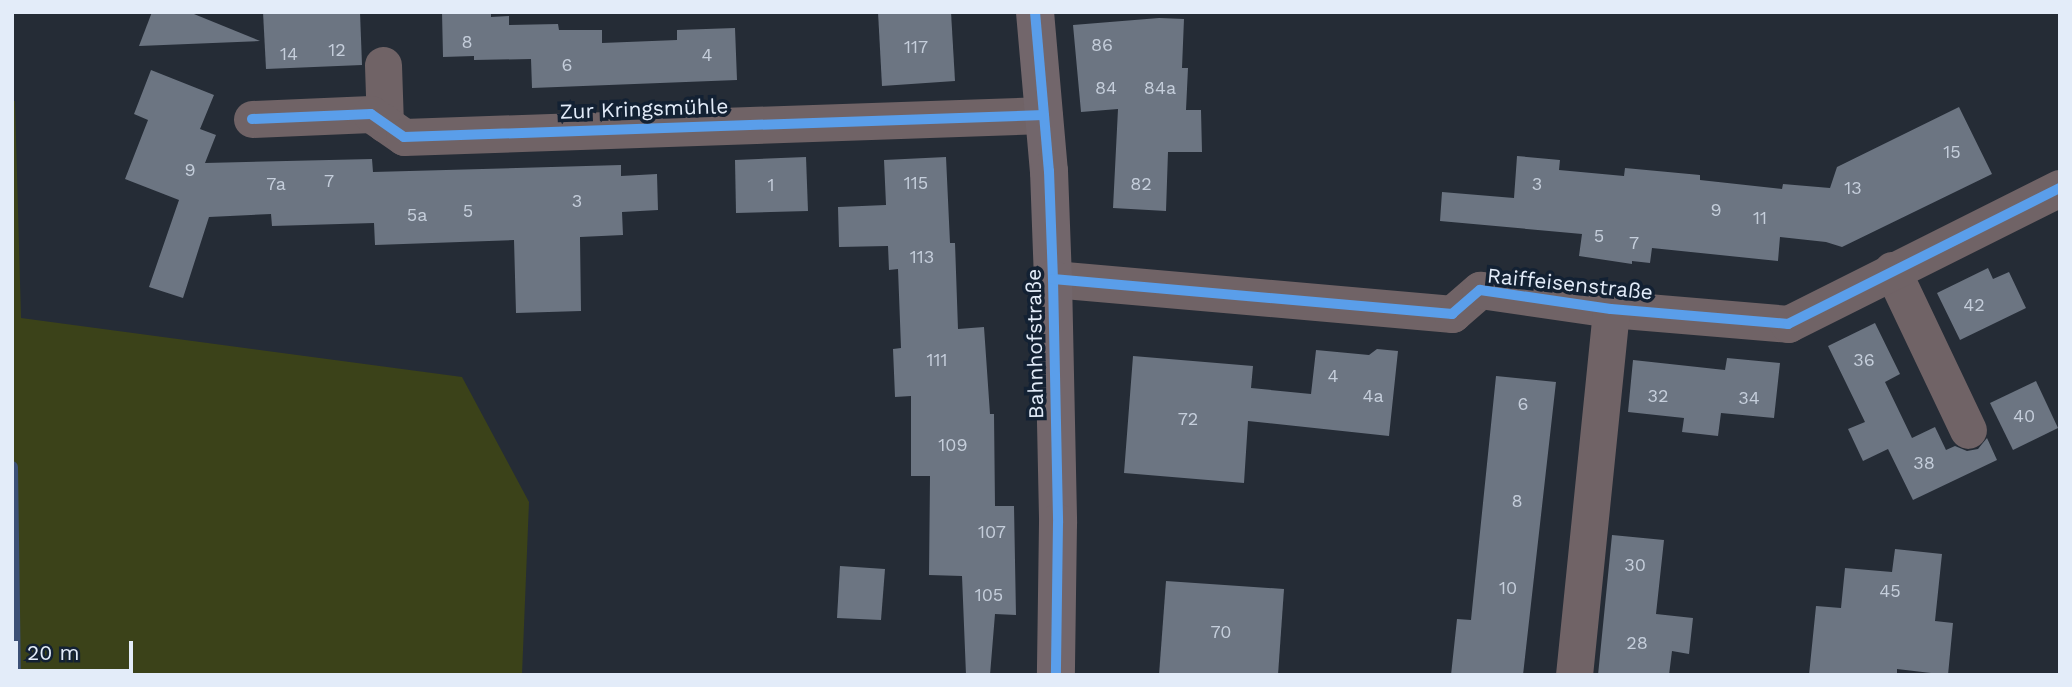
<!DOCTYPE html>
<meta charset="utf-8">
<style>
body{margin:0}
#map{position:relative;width:2072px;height:687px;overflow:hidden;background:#252c36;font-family:"Work Sans",sans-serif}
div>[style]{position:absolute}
.green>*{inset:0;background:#3b4219}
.stream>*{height:12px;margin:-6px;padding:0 6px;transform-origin:6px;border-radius:6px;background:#3c5076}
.building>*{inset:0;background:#6c7582}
.street>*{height:37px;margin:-18.5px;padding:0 18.5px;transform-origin:18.5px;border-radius:18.5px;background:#706366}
.secondary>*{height:38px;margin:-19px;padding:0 19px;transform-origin:19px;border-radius:19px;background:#72666b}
.cycleway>*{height:10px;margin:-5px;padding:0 5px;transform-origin:5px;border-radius:5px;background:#5a9eea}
span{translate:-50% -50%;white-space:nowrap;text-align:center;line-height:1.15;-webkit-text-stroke:7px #132133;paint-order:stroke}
.number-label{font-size:18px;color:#c5cedb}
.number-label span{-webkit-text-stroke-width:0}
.street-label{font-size:21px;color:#e3ecf9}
.frame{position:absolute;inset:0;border:14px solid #e3ecf9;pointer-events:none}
.scale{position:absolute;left:14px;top:641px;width:119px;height:32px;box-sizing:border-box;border:4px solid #e3ecf9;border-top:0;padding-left:9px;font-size:21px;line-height:24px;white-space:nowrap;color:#e3ecf9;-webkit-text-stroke:5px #132133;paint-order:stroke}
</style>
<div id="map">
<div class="green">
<div style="clip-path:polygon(12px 101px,15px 101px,21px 318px,462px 377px,529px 502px,522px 675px,12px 675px)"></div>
</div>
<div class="stream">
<div style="left:12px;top:467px;width:208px;rotate:89.2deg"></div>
</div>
<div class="building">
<div style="clip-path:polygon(152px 12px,189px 12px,260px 41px,139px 46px)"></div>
<div style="clip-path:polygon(263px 12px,360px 12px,362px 65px,266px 69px)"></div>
<div style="clip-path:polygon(442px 12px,491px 12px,491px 17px,509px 16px,509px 25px,558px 24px,559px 30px,602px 30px,602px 43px,677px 40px,677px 30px,735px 28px,737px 80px,532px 88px,531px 59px,474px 60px,474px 56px,443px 57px)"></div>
<div style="clip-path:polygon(878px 12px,951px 12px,955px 81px,882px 86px)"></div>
<div style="clip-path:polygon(1159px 18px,1184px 19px,1182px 68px,1188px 68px,1186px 110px,1201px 110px,1202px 152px,1168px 152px,1166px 211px,1113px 208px,1118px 109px,1081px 112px,1073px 25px)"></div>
<div style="clip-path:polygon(151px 70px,214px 95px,200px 129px,216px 135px,205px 163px,372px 159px,373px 172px,621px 165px,621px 176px,657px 174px,658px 210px,622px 212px,623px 235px,580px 237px,581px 311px,516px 313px,514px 240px,375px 245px,374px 223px,272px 226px,271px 214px,209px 217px,183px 298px,149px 287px,179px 200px,125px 179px,148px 120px,134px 114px)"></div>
<div style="clip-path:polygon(1959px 107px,1992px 174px,1842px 247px,1826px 242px,1780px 237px,1778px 261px,1652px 248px,1650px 263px,1632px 261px,1632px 264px,1579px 256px,1582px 234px,1440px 221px,1442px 192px,1514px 198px,1517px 156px,1560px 160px,1559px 170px,1624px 176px,1625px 168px,1700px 175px,1700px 180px,1782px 189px,1783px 184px,1830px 188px,1837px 167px)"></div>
<div style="clip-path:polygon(806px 157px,808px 211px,736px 213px,735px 160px)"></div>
<div style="clip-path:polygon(946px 157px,950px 243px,955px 243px,958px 329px,984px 327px,990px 414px,994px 414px,995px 506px,1014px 506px,1016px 615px,995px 614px,990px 675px,966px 675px,962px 576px,929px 575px,930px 476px,911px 476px,911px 396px,895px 397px,893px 349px,901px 348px,898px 269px,889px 270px,888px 246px,839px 247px,838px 207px,886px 205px,884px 160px)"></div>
<div style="clip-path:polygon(1988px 268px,1993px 279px,2009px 272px,2026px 308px,1960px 340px,1937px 293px)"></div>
<div style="clip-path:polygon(1875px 323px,1900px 374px,1885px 382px,1912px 438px,1935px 427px,1946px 450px,1955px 446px,1967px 451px,1978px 449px,1987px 438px,1997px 460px,1913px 500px,1888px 449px,1863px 461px,1848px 429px,1865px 422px,1828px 346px)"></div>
<div style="clip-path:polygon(1377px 349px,1398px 351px,1389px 436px,1248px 421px,1244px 483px,1124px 473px,1133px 356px,1253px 366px,1251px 388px,1311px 394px,1316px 350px,1369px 355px)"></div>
<div style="clip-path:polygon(1727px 358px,1780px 363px,1774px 418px,1721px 413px,1718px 436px,1682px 432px,1684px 418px,1628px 412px,1633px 360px,1725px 370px)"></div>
<div style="clip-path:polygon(1496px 376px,1556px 382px,1523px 675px,1451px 675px,1457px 619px,1471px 620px)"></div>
<div style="clip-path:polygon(2036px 381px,2058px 428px,2013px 450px,1990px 403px)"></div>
<div style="clip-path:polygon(1612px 535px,1664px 540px,1656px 614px,1693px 618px,1689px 654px,1672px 651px,1669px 675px,1598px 675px)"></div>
<div style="clip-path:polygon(1895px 549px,1942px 554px,1935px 621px,1953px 623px,1948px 675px,1897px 669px,1897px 675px,1809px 675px,1816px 606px,1841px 608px,1845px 568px,1892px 572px)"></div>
<div style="clip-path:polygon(840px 566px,885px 569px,881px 620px,837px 618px)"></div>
<div style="clip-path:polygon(1166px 581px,1284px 589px,1278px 675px,1159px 675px)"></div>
</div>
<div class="street">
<div style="left:383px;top:65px;width:59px;rotate:88.1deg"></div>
<div style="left:252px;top:119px;width:119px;rotate:-2.4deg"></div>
<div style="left:371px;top:114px;width:40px;rotate:34.9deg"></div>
<div style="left:404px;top:137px;width:640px;rotate:-1.97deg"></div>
<div style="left:1892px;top:270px;width:177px;rotate:64.6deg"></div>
<div style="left:1053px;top:279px;width:401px;rotate:5deg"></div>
<div style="left:1452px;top:314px;width:37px;rotate:-41deg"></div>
<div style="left:1480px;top:290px;width:132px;rotate:8.3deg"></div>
<div style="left:1611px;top:309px;width:178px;rotate:4.8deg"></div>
<div style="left:1788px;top:324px;width:304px;rotate:-26.6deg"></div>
<div style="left:1574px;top:675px;width:368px;rotate:-84.2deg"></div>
</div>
<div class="secondary">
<div style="left:1035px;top:12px;width:160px;rotate:85deg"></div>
<div style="left:1049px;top:171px;width:108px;rotate:87.9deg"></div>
<div style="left:1053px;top:279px;width:244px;rotate:88.8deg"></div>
<div style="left:1058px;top:523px;width:152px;rotate:90.8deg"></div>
</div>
<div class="cycleway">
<div style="left:1035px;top:12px;width:160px;rotate:85deg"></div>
<div style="left:1049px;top:171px;width:108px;rotate:87.9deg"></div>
<div style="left:1053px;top:279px;width:244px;rotate:88.8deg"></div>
<div style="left:1058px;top:523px;width:152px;rotate:90.8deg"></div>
<div style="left:252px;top:119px;width:119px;rotate:-2.4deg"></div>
<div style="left:371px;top:114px;width:40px;rotate:34.9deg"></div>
<div style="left:404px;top:137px;width:640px;rotate:-1.97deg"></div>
<div style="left:1053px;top:279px;width:401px;rotate:5deg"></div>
<div style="left:1452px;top:314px;width:37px;rotate:-41deg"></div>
<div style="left:1480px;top:290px;width:132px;rotate:8.3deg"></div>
<div style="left:1611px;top:309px;width:178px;rotate:4.8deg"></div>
<div style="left:1788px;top:324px;width:304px;rotate:-26.6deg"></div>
</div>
<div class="number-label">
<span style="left:467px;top:42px">8</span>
<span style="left:1102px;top:45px">86</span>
<span style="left:916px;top:47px">117</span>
<span style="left:337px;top:50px">12</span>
<span style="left:289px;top:54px">14</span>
<span style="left:707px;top:55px">4</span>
<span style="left:567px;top:65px">6</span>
<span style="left:1106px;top:88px">84</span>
<span style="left:1160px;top:88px">84a</span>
<span style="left:1952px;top:152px">15</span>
<span style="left:190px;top:170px">9</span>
<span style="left:329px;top:181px">7</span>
<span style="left:916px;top:183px">115</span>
<span style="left:276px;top:184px">7a</span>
<span style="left:1141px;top:184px">82</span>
<span style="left:1537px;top:184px">3</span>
<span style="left:771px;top:185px">1</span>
<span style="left:1853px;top:188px">13</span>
<span style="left:577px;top:201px">3</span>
<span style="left:1716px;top:210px">9</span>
<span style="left:468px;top:211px">5</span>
<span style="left:417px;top:215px">5a</span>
<span style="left:1760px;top:218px">11</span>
<span style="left:1599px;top:236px">5</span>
<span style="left:1634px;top:243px">7</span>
<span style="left:922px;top:257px">113</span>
<span style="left:1974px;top:305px">42</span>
<span style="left:937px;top:360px">111</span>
<span style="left:1864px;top:360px">36</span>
<span style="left:1333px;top:376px">4</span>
<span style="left:1373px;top:396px">4a</span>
<span style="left:1658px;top:396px">32</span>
<span style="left:1749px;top:398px">34</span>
<span style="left:1523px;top:404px">6</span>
<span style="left:2024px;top:416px">40</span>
<span style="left:1188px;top:419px">72</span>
<span style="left:953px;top:445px">109</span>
<span style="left:1924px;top:463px">38</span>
<span style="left:1517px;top:501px">8</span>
<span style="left:992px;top:532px">107</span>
<span style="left:1635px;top:565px">30</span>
<span style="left:1508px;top:588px">10</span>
<span style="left:1890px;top:591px">45</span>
<span style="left:989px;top:595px">105</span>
<span style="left:1221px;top:632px">70</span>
<span style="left:1637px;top:643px">28</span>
</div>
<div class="street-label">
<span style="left:644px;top:109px;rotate:-2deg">Zur Kringsmühle</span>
<span style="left:1570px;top:284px;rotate:6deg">Raiffeisenstraße</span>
<span style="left:1035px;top:344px;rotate:-91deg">Bahnhofstraße</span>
</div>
<div class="frame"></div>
<div class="scale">20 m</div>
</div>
